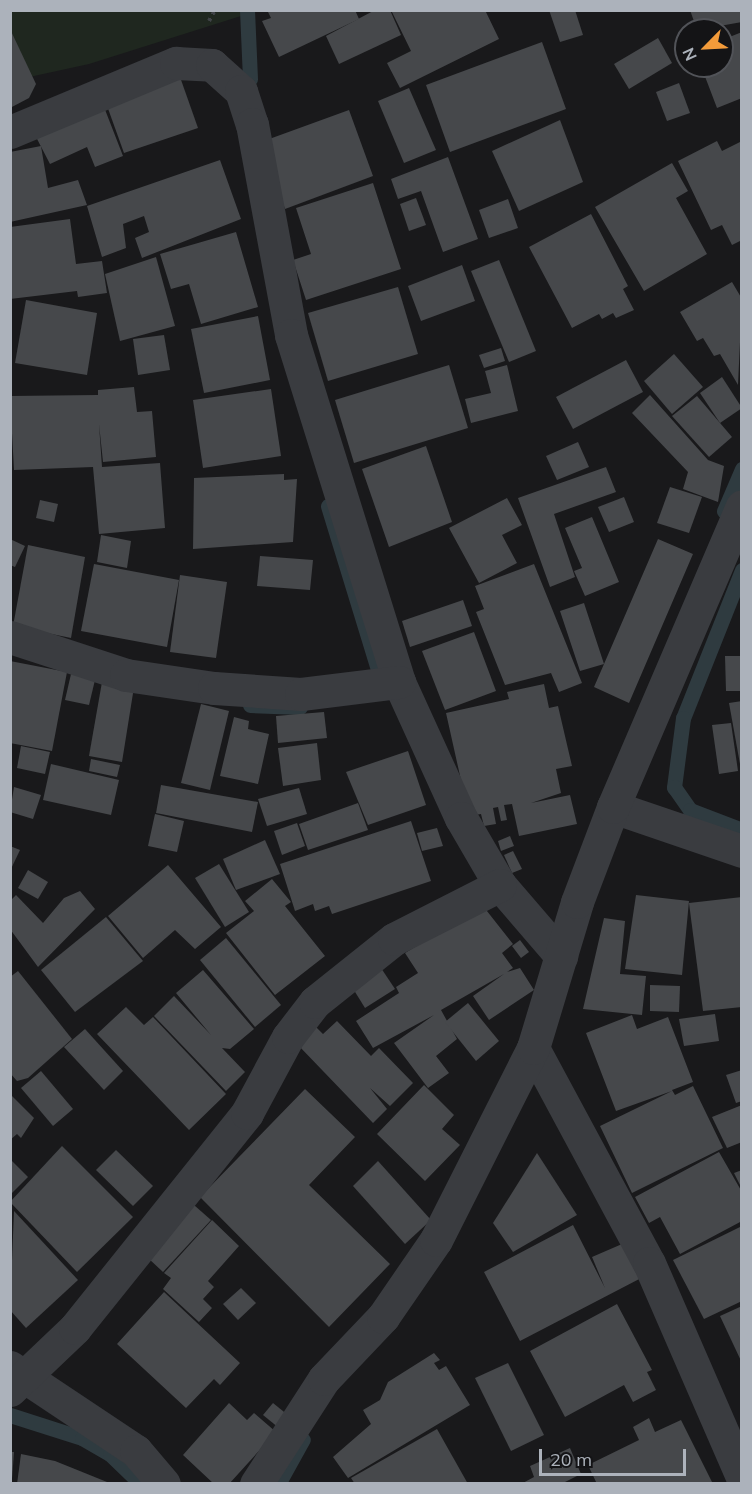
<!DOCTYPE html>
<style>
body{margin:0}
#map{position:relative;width:752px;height:1494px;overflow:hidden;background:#19191b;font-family:Mulish,sans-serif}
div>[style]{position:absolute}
.green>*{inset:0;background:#1f271f}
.stream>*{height:15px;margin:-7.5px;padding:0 7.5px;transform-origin:7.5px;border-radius:7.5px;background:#2f3b40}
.building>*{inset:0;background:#46484b}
.path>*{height:4px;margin-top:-2px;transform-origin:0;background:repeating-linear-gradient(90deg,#404347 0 3px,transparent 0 7.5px)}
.minor>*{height:33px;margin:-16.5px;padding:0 16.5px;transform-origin:16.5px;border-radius:16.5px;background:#3a3c40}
span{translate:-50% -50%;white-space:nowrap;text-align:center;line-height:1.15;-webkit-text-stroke:5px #141416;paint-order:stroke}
.frame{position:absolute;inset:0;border:12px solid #acb2bb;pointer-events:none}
.north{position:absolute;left:674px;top:18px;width:60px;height:60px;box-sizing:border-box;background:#141416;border:2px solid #515358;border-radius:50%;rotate:246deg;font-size:16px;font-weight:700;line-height:24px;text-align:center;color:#acb2bb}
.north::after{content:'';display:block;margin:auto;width:21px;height:27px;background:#f39b3a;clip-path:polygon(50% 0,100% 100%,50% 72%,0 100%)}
.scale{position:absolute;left:539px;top:1449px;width:147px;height:27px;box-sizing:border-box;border:3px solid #acb2bb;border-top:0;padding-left:8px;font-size:18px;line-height:21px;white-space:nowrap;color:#acb2bb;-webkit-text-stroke:4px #141416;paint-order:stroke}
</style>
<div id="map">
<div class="green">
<div style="clip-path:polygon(10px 11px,257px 11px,89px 64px,11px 81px)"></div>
</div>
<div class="stream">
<div style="left:247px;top:10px;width:69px;rotate:87.5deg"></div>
<div style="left:328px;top:506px;width:188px;rotate:73deg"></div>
<div style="left:724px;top:511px;width:46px;rotate:-66.8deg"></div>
<div style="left:742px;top:570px;width:159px;rotate:111.7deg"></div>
<div style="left:683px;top:718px;width:70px;rotate:97.4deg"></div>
<div style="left:674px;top:787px;width:28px;rotate:55deg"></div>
<div style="left:690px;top:810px;width:56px;rotate:21deg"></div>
<div style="left:250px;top:705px;width:50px;rotate:2.3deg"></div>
<div style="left:10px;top:1415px;width:76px;rotate:17.7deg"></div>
<div style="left:82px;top:1438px;width:32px;rotate:30deg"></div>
<div style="left:110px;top:1454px;width:43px;rotate:44.1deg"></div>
<div style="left:278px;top:1484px;width:51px;rotate:-60.9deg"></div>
</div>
<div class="building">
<div style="clip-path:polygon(267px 10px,355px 10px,359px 19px,279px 57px,262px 21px,271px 18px)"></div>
<div style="clip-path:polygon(375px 10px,390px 10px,401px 35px,339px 64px,326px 36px)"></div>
<div style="clip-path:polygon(391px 10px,485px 10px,499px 39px,400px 88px,387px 63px,411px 51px)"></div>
<div style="clip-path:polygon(549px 10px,575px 10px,583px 35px,560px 42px)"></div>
<div style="clip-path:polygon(690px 10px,742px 10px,742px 22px,697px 30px)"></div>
<div style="clip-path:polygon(10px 29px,36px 84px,29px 98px,10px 108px)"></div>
<div style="clip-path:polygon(742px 32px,742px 98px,717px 108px,701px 66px,722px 66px,722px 40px)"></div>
<div style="clip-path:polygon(658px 38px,672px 63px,629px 89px,614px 64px)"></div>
<div style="clip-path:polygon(542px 42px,566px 109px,450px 152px,426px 85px)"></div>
<div style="clip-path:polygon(180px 77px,198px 128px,124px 153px,106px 103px)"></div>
<div style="clip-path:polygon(679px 83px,690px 113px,667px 121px,656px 92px)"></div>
<div style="clip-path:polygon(409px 88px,436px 150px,404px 163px,378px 101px)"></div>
<div style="clip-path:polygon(104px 107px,123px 156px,95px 167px,87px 147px,50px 164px,35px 135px)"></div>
<div style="clip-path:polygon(349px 110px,373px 176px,285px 209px,261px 142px)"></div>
<div style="clip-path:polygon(560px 120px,583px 182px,519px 211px,492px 151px)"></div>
<div style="clip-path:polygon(717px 141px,722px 151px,742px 141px,742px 240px,732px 245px,722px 225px,711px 230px,678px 161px)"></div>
<div style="clip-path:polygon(41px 146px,48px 188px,78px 180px,87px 205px,10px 222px,10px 152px)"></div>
<div style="clip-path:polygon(448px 157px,478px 239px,443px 252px,421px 191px,398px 199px,391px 179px)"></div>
<div style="clip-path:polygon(220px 160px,241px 219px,142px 258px,135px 238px,149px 232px,144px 216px,123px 224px,126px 248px,102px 257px,87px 206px)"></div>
<div style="clip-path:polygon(672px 163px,688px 191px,676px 198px,707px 254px,644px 291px,595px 207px)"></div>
<div style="clip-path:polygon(373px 183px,401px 269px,306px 300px,293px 260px,311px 254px,296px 208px)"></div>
<div style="clip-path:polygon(416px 198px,426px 225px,409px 231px,400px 204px)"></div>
<div style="clip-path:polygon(508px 199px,518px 228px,489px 238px,479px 210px)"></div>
<div style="clip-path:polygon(591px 214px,628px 286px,623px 289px,634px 310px,616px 318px,613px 313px,602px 319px,599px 314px,572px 328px,529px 247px)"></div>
<div style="clip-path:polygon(70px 219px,76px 264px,102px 261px,107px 293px,78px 297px,77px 291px,10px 299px,10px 227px)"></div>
<div style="clip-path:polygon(236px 232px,258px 307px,201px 324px,189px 284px,171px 289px,160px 254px)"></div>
<div style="clip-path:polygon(156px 257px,175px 326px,120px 341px,105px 274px)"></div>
<div style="clip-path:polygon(499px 260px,536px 351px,509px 362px,471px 271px)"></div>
<div style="clip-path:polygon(462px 265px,475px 301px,421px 321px,408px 286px)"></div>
<div style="clip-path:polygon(732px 282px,742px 299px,738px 385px,720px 354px,714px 356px,703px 338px,697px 341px,680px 312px)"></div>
<div style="clip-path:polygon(398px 287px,418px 354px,328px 381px,308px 313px)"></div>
<div style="clip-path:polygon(26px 300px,97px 313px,87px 375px,15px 363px)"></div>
<div style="clip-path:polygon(258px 316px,270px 380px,204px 393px,191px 329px)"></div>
<div style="clip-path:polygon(164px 335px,170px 370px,138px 375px,133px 339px)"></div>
<div style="clip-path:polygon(501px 348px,505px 361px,484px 368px,479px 355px)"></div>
<div style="clip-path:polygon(674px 354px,703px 387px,672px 414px,644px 381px)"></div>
<div style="clip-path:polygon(626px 360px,643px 392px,573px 429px,556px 397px)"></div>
<div style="clip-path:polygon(449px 365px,468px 428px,354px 463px,335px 400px)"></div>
<div style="clip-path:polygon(507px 365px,518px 411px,471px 423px,465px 399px,491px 393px,485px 371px)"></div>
<div style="clip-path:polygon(722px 377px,742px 408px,720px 423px,700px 393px)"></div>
<div style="clip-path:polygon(134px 387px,137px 412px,152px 411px,156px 457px,103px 462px,99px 424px,102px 467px,160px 463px,165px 528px,99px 534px,93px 467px,14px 470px,10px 396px,98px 395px,98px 390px)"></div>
<div style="clip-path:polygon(271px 389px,281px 456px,203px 468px,193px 400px)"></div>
<div style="clip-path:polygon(650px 395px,708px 460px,724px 466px,718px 502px,683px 489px,688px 472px,632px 413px)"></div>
<div style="clip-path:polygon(697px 396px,732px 437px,709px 457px,672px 416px)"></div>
<div style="clip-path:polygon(578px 442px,589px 467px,557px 480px,546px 456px)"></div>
<div style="clip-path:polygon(426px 446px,452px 522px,389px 547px,362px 469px)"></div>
<div style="clip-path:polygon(606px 467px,616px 492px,554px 514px,575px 577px,550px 587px,518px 498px)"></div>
<div style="clip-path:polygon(284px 474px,284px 480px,297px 479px,293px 542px,193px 549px,194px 478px)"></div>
<div style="clip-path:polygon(670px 487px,702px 497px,689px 533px,657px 523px)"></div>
<div style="clip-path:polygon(624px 497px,634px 522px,609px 532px,598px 507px)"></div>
<div style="clip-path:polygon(507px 498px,522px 525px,502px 535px,517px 563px,479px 583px,449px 528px)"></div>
<div style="clip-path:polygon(40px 500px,58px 504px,54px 522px,36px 518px)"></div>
<div style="clip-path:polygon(592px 517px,619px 582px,585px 596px,574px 571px,582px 568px,565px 528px)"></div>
<div style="clip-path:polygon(101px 535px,131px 541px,127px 568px,97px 562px)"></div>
<div style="clip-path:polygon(10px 539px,25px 546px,15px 567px,10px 565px)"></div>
<div style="clip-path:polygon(658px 539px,693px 554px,629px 703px,594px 687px,604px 664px,580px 671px,560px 611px,584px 603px,604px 664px)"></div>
<div style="clip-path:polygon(28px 545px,85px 557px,71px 638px,13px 626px)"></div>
<div style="clip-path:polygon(260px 556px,313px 560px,310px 590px,257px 586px)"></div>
<div style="clip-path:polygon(94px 564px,179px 580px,167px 647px,81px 631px)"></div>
<div style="clip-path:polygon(534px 564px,582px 683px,559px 692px,551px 673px,505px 685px,476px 612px,484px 609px,475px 586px)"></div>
<div style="clip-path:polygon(180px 575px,227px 582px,216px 658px,170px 652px)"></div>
<div style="clip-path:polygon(463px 600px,472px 626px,410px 647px,402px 621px)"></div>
<div style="clip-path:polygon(474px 632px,496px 691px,445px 710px,422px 651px)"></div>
<div style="clip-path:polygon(725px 656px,742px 656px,742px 691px,726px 691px)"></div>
<div style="clip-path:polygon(10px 661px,67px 672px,52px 751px,10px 743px)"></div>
<div style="clip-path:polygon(71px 674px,95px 680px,89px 705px,65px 700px)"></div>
<div style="clip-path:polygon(102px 682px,134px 687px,122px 762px,89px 756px)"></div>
<div style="clip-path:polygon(544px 684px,549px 708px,558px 706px,572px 766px,556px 769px,561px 793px,531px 803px,570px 795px,577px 824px,519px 836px,512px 804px,504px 805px,507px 820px,501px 821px,498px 807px,493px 808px,496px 824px,484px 826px,481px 814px,469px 816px,446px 713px,509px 699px,507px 692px)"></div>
<div style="clip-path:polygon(742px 701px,742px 764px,740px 764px,729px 703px)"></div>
<div style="clip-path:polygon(201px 704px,229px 711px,210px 790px,181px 783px)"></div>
<div style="clip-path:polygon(324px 712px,327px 738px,278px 743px,276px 716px)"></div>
<div style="clip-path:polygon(234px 717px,249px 721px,248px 729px,269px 734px,258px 784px,220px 776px)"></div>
<div style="clip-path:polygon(731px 723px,738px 771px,719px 774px,712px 725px)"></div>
<div style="clip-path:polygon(317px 743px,321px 780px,283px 786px,278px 748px)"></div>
<div style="clip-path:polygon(21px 746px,50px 752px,45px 774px,17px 768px)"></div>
<div style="clip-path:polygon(408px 751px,426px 805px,368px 825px,346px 772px)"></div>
<div style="clip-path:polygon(91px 759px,120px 765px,117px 777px,89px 771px)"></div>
<div style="clip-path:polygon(51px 764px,119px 780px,111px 815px,43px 800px)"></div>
<div style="clip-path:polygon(161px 785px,258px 802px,252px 832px,156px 813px)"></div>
<div style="clip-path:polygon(14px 787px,41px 795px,33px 819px,10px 812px)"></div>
<div style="clip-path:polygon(299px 788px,307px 814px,267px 826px,258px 799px)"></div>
<div style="clip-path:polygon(358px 803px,368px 830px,308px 850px,299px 824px)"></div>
<div style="clip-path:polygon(155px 814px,184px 821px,177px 852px,148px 846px)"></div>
<div style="clip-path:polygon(411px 821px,431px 881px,332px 914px,329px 906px,315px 911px,313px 904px,295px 911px,280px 864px)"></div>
<div style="clip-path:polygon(297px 823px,305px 846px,282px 855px,274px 831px)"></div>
<div style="clip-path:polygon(437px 828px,443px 846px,422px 851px,417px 833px)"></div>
<div style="clip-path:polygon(510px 836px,514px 846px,501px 851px,498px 841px)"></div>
<div style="clip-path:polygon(265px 840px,280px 874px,236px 890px,223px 859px)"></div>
<div style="clip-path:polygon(10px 846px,20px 850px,10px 871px)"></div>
<div style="clip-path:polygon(513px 851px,522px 869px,512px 873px,504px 855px)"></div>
<div style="clip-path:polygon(219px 864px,249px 912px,225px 927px,195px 878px)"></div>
<div style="clip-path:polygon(168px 865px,221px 927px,195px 949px,175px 930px,143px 958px,108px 916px)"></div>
<div style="clip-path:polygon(28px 870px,48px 882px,38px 899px,18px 888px)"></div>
<div style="clip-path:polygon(272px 879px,291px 902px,285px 906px,325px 956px,275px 995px,226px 933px,254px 911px,245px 901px)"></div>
<div style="clip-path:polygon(80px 891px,95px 909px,38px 967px,10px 929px,10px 901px,16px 895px,43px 923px,64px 898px)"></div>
<div style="clip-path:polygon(636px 895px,689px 901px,682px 975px,625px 969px)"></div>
<div style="clip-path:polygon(742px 897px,742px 1007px,703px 1011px,689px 903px)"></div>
<div style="clip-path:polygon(483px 906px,513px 944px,502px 953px,513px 968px,507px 972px,520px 968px,534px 990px,489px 1020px,473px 996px,504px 974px,441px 1010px,457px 1039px,436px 1056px,449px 1073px,428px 1088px,394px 1043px,434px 1015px,373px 1048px,356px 1021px,399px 993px,396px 987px,418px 973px,405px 953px)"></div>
<div style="clip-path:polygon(106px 917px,143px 961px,75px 1012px,41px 970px)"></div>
<div style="clip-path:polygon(604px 918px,625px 921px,620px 974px,646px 976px,642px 1015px,583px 1009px)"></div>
<div style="clip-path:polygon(226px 938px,281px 1005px,255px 1027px,200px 960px)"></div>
<div style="clip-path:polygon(520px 940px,529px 952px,521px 958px,512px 946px)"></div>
<div style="clip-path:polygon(381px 968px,395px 989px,365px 1008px,352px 987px)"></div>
<div style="clip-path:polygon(203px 970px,254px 1029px,230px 1049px,222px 1048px,245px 1072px,226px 1091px,154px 1016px,174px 996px,211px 1035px,176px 993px)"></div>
<div style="clip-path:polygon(18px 971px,72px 1039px,28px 1078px,17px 1081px,10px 1073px,10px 977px)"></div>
<div style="clip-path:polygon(650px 985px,680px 986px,679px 1012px,650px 1011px)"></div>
<div style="clip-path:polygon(468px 1003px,499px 1041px,476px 1061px,445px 1022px)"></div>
<div style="clip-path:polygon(126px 1007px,144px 1025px,153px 1017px,226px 1094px,189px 1130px,97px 1034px)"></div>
<div style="clip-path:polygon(715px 1014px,719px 1041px,684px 1046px,679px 1019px)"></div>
<div style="clip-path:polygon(632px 1015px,637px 1029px,668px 1017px,693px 1082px,672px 1090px,675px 1095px,693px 1086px,723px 1148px,632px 1193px,600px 1126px,672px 1091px,616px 1111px,586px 1033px)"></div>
<div style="clip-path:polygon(337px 1021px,371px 1056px,379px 1048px,413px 1083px,390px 1106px,370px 1088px,387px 1109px,373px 1123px,298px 1045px,316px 1027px,323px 1034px)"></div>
<div style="clip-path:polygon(85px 1029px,123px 1071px,104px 1090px,64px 1047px)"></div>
<div style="clip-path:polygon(742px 1070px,742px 1101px,736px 1103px,726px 1075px)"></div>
<div style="clip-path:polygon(41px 1071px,73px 1109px,53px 1126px,21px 1088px)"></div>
<div style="clip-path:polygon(424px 1085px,454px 1115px,442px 1129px,460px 1145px,425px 1181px,377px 1134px)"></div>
<div style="clip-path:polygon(305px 1089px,355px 1137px,309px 1185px,390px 1264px,329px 1327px,200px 1197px)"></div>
<div style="clip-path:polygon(10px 1094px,34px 1118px,21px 1138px,17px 1134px,10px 1140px)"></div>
<div style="clip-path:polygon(742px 1105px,742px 1142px,727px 1148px,712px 1117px)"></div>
<div style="clip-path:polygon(62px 1146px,133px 1217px,77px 1272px,10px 1202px)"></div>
<div style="clip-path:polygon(116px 1150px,153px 1186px,133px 1206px,96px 1170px)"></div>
<div style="clip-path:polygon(719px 1152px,742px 1192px,742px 1221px,680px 1254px,660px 1217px,649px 1223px,635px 1197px)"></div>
<div style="clip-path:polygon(537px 1153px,577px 1215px,513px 1252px,493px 1223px)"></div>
<div style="clip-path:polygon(10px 1159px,28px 1177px,10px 1195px)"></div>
<div style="clip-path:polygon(378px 1161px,431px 1220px,405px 1244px,353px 1186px)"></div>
<div style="clip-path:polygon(742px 1170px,742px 1189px,734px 1173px)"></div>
<div style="clip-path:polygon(186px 1198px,211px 1220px,163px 1272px,148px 1258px)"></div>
<div style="clip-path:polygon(14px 1211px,78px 1280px,26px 1328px,10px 1310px)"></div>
<div style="clip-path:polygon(212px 1220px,239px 1246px,208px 1281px,214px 1287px,203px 1299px,212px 1308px,199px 1322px,163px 1289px,171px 1278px,164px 1273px)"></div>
<div style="clip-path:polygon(573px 1225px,605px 1288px,592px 1257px,629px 1241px,645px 1276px,520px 1341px,484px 1272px)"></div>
<div style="clip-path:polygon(742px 1226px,742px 1301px,704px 1319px,673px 1260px)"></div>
<div style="clip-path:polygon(241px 1288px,256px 1303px,238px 1320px,223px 1304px)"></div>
<div style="clip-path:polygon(164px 1292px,240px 1363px,220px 1385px,214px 1379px,186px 1408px,117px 1344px)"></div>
<div style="clip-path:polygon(617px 1304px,652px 1370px,647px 1372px,656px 1390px,633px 1402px,624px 1385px,565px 1417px,530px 1351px)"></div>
<div style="clip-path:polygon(742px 1306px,742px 1363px,720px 1316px)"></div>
<div style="clip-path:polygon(434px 1353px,440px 1360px,434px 1363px,439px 1370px,446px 1366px,470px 1405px,348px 1478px,333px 1457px,371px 1424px,363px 1410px,380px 1400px,388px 1382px)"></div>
<div style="clip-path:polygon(508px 1363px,544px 1435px,511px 1451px,475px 1378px)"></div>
<div style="clip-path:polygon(229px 1403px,247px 1420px,254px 1413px,276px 1432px,229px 1484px,214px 1484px,183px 1455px)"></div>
<div style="clip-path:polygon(273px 1403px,289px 1416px,279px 1428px,263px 1415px)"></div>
<div style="clip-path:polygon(649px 1418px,655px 1432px,681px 1420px,712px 1482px,597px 1484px,588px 1465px,639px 1440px,633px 1427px)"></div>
<div style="clip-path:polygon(437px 1429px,468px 1484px,355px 1484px,351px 1478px)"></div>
<div style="clip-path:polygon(570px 1448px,581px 1474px,561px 1484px,521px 1484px,534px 1477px,530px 1466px)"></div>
<div style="clip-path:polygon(10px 1452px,14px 1452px,12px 1479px,10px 1479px)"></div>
<div style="clip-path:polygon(21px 1454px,55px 1461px,112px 1484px,17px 1484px)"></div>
</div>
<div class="path">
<div style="left:209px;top:21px;width:13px;rotate:-61deg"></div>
</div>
<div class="minor">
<div style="left:10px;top:132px;width:180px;rotate:-22.6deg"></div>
<div style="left:176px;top:63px;width:36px;rotate:3deg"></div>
<div style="left:212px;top:65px;width:39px;rotate:42deg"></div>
<div style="left:241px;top:91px;width:35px;rotate:72deg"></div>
<div style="left:252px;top:124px;width:215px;rotate:79.5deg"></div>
<div style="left:291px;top:335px;width:363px;rotate:72.7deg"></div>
<div style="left:399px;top:682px;width:149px;rotate:65.5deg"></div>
<div style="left:461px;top:818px;width:78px;rotate:59.8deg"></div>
<div style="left:500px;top:885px;width:94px;rotate:49.3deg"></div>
<div style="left:10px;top:637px;width:122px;rotate:18.1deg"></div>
<div style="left:126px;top:675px;width:89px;rotate:8.4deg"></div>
<div style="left:214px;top:688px;width:87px;rotate:3.9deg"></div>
<div style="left:301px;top:694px;width:99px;rotate:-7deg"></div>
<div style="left:613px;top:807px;width:136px;rotate:18.8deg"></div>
<div style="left:533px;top:1048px;width:244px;rotate:61.7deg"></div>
<div style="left:649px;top:1263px;width:233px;rotate:66.5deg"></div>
<div style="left:10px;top:1367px;width:151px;rotate:33.7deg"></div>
<div style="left:136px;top:1451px;width:43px;rotate:49.7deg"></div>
<div style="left:10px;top:1390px;width:90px;rotate:-43.6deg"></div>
<div style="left:75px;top:1328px;width:275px;rotate:-51.3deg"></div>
<div style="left:247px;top:1113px;width:86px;rotate:-61.7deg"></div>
<div style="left:288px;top:1037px;width:44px;rotate:-52.4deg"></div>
<div style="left:315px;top:1002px;width:101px;rotate:-38.6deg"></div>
<div style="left:394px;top:939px;width:119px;rotate:-27deg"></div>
<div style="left:256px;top:1484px;width:125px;rotate:-57.1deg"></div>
<div style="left:324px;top:1379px;width:86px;rotate:-46.4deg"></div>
<div style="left:383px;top:1317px;width:93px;rotate:-55.5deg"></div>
<div style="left:436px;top:1240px;width:215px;rotate:-63.2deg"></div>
<div style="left:533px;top:1048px;width:152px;rotate:-73.2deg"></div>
<div style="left:577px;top:902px;width:102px;rotate:-69.2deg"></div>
<div style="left:613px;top:807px;width:327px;rotate:-66.8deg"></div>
</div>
<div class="frame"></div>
<div class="north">N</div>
<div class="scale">20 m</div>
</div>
